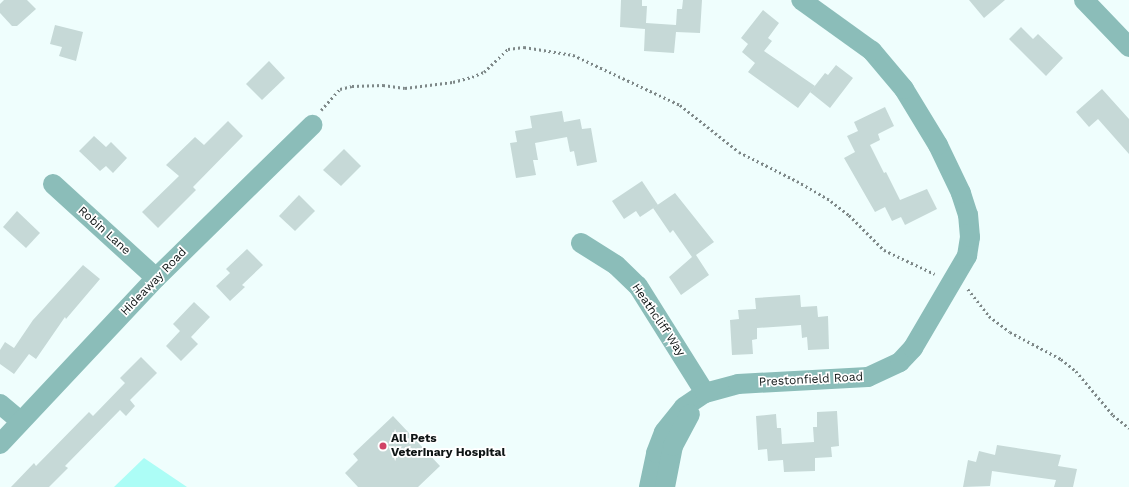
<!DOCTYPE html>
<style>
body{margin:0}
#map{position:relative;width:1129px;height:487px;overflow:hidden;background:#effefd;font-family:"Work Sans",sans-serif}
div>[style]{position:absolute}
.green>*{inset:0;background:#acfdf6}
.building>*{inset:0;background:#c6d9d7}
.path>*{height:2.5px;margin-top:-1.25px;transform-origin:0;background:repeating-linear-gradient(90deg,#7e8888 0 2px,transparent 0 5px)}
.minor>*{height:20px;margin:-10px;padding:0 10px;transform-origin:10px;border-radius:10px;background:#8bbdb9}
.dots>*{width:11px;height:11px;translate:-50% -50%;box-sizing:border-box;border:2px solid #fff;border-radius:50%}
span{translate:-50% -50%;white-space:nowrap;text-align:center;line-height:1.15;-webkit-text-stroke:3.5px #fff;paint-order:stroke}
.street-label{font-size:12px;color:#0e1414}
.poi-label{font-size:12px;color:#0e1414;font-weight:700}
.left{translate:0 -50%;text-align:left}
</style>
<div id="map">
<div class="green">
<div style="clip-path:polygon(144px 458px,187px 487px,114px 487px)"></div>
</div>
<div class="building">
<div style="clip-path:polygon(4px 0,27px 0,36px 9px,17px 26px,12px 26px,0 13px,0 4px)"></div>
<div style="clip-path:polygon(621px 0,642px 0,642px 6px,647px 6px,646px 23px,676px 25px,677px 9px,682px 9px,683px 0,702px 0,700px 33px,676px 32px,674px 53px,644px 51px,645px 29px,620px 27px)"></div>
<div style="clip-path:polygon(969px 0,1005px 0,984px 18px)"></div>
<div style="clip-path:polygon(763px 10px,779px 23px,768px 38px,772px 41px,764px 51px,815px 86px,798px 108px,748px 72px,755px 63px,742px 52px,748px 44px,741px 38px)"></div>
<div style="clip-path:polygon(55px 25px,83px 32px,76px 61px,59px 56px,62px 47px,50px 44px)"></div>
<div style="clip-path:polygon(1021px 27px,1033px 39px,1038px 34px,1063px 58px,1046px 76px,1009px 39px)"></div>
<div style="clip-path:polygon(269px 61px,285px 78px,262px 100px,246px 84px)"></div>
<div style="clip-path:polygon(836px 65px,853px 78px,830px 108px,810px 92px,825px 73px,828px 75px)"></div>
<div style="clip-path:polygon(1102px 89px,1129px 119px,1129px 154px,1098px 119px,1089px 127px,1076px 112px)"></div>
<div style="clip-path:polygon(885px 107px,894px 126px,878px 134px,880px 140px,870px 145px,884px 173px,886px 172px,900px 200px,927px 189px,937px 209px,905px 225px,901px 217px,892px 221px,885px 207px,875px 212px,844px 158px,855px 152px,847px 136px,858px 131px,854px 122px)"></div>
<div style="clip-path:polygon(562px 111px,564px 122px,580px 119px,582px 129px,591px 128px,597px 162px,577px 166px,574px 151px,570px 152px,567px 137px,535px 143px,538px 160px,533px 160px,536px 175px,516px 178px,510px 143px,517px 142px,515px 131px,532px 128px,530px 116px)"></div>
<div style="clip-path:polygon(228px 121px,243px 136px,193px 187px,196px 190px,158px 228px,142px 212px,179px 176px,166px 165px,195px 137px,204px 145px)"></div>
<div style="clip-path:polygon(94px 136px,106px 147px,111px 142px,127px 158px,113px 173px,106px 166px,100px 171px,79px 151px)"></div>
<div style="clip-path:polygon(344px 149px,361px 166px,341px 186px,323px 170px)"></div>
<div style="clip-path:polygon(642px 181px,658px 205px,640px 217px,636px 211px,624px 219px,612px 201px)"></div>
<div style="clip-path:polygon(675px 193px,714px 242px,696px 255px,709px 275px,681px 295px,669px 277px,692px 257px,673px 230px,670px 233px,653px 208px)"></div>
<div style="clip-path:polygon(299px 195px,315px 211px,295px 231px,279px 216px)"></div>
<div style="clip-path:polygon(17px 211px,40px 233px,26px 248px,3px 227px)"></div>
<div style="clip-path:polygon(247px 249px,263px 265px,242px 285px,245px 287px,230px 301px,216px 286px,230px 273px,226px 269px)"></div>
<div style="clip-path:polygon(83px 265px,100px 279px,66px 319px,65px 317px,36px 359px,29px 354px,14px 374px,0 364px,0 350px,5px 342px,14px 348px,33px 320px)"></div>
<div style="clip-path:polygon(800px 295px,801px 307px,817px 306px,818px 317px,828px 316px,829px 349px,808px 350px,807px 337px,802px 338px,801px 325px,788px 326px,757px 328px,757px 339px,752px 340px,753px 354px,732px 355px,730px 320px,739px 319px,738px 310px,756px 309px,755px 298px)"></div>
<div style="clip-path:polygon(194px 302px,210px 317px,191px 337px,198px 344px,181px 361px,166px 346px,180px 331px,173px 324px)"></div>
<div style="clip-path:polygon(141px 357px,157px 373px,130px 400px,135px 406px,126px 416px,120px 410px,65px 466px,68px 468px,49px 487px,11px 487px,34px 463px,36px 466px,89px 412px,93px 416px,125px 383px,120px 378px)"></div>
<div style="clip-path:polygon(837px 411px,839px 446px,831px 447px,832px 457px,815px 458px,815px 471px,784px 472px,783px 460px,768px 461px,767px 449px,758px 450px,756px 416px,776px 414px,777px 428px,781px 428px,782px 444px,814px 442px,813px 427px,817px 427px,817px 412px)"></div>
<div style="clip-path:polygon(393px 416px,440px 466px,418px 487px,358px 487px,345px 473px,358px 460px,353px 454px)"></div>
<div style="clip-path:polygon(997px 445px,1061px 455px,1058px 466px,1077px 469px,1073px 487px,1054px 487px,1056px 480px,992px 471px,990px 486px,963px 487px,968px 460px,976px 462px,979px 451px,995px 455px)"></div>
</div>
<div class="path">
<div style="left:321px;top:110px;width:28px;rotate:-48deg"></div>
<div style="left:340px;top:89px;width:12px;rotate:-14deg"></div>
<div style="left:352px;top:86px;width:31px;rotate:-2deg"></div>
<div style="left:383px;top:85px;width:22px;rotate:8deg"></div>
<div style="left:405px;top:88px;width:48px;rotate:-7.1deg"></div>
<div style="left:453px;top:82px;width:20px;rotate:-15deg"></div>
<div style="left:472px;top:77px;width:13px;rotate:-23deg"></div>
<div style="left:484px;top:72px;width:33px;rotate:-44deg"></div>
<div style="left:508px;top:49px;width:16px;rotate:-7deg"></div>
<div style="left:524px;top:47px;width:50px;rotate:9.3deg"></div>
<div style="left:573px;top:55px;width:118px;rotate:25deg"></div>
<div style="left:680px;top:105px;width:75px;rotate:38.5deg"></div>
<div style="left:739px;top:152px;width:65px;rotate:26.6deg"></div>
<div style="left:797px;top:181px;width:39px;rotate:30deg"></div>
<div style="left:831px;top:201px;width:23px;rotate:38deg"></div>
<div style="left:849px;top:215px;width:49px;rotate:45deg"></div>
<div style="left:884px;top:250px;width:56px;rotate:25.2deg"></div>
<div style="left:968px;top:289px;width:34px;rotate:52deg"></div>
<div style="left:989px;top:316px;width:26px;rotate:37deg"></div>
<div style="left:1010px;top:332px;width:58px;rotate:27.9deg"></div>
<div style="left:1061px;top:359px;width:19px;rotate:39deg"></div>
<div style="left:1076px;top:371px;width:57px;rotate:49.9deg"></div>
<div style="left:1113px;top:415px;width:21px;rotate:39deg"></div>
</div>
<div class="minor">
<div style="left:1084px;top:0;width:65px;rotate:46.2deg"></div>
<div style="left:53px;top:184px;width:139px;rotate:42.4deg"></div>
<div style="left:581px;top:243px;width:41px;rotate:32.2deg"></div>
<div style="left:616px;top:265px;width:30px;rotate:44deg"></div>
<div style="left:638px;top:286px;width:126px;rotate:57.9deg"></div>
<div style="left:0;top:404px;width:26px;rotate:40deg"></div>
<div style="left:0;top:444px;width:228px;rotate:-46.8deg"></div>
<div style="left:156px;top:278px;width:219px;rotate:-44.4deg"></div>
<div style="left:649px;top:487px;width:35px;rotate:-78deg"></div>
<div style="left:656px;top:453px;width:22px;rotate:-69deg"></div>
<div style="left:664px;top:432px;width:32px;rotate:-51deg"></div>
<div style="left:684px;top:407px;width:25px;rotate:-34deg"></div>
<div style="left:705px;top:393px;width:34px;rotate:-15deg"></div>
<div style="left:738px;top:384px;width:130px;rotate:-3.1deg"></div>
<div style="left:868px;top:377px;width:35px;rotate:-25deg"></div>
<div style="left:900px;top:362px;width:19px;rotate:-47deg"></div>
<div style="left:913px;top:348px;width:107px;rotate:-59.6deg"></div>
<div style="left:967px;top:256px;width:19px;rotate:-81deg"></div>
<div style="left:970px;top:237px;width:22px;rotate:-95deg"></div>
<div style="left:968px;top:215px;width:23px;rotate:-108deg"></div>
<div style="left:961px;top:193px;width:53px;rotate:-115.6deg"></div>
<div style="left:938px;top:145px;width:66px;rotate:-121.3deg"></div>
<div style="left:904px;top:89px;width:50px;rotate:-130.1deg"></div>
<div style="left:872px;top:51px;width:87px;rotate:-144.3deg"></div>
<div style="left:665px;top:487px;width:42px;rotate:-79deg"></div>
<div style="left:673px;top:446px;width:36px;rotate:-62deg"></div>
</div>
<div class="dots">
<div style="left:383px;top:446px;background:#d14266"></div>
</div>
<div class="street-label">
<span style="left:104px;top:231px;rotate:42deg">Robin Lane</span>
<span style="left:154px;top:282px;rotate:-46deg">Hideaway Road</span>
<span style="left:658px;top:320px;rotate:56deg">Heathcliff Way</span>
<span style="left:811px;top:380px;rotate:-3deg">Prestonfield Road</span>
</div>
<div class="poi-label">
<span class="left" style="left:391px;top:446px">All Pets<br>Veterinary Hospital</span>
</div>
</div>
